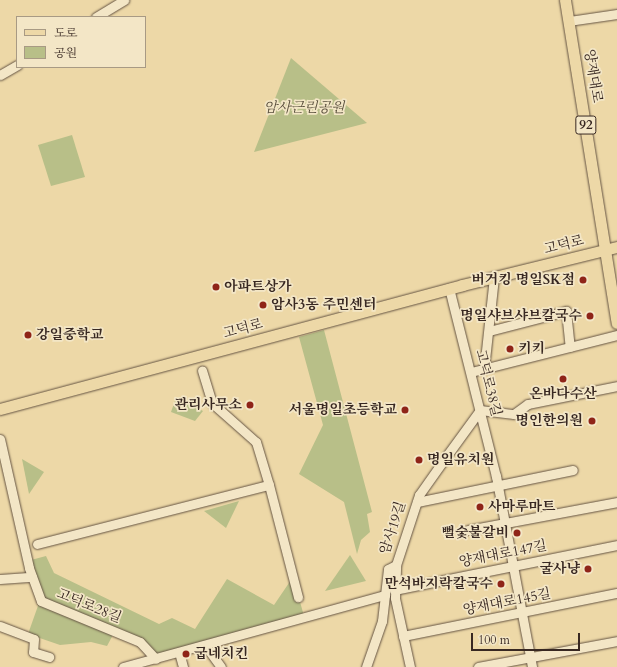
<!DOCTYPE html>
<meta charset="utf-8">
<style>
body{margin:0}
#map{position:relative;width:617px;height:667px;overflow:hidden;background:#edd8a7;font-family:Cardo,"Noto Serif KR",serif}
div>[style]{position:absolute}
.green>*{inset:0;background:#b8bf88}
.roads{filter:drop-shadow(0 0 1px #655443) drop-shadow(0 0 1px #655443)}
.minor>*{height:9px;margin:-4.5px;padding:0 4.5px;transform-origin:4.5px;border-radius:4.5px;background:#f3e6c6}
.major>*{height:11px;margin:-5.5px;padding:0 5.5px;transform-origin:5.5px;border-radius:5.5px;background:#edd8a7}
.dots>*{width:11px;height:11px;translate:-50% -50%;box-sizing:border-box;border:2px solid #f3e6c6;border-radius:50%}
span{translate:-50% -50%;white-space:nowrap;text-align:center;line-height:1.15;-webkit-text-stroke:3.5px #f3e6c6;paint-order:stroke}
.shield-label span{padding:1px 3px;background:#f3e6c6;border:1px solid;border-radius:3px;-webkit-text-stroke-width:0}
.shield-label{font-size:13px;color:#382822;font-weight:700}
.street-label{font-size:14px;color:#382822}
.park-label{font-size:14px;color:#584e3c;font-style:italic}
.poi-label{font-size:14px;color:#382822;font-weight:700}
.right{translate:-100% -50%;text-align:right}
.left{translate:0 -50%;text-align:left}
.legend{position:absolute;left:16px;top:16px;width:130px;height:52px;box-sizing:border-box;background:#f3e6c6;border:1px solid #a89a84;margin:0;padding:5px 7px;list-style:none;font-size:12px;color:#382822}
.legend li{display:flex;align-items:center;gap:8px;height:20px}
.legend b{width:20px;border:1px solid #a89a84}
.scale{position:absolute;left:471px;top:633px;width:109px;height:18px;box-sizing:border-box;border:2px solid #382822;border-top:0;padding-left:5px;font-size:12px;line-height:14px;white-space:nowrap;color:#382822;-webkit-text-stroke:3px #f3e6c6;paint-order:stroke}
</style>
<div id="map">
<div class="green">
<div style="clip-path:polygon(291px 58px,367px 123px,254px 152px)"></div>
<div style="clip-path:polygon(72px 135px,85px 177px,51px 186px,38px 145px)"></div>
<div style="clip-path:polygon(324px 330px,372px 512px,367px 514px,370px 532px,361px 540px,357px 554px,344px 502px,299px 474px,323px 425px,299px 337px)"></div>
<div style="clip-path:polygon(176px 398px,203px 411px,195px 421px,171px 412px)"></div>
<div style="clip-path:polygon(22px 459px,44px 472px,29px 494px)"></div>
<div style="clip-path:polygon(239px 501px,226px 528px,204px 511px)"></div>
<div style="clip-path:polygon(350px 555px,366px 581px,325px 591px)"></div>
<div style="clip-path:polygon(46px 556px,54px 573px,159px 624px,172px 618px,195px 629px,227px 579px,274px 605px,293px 577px,304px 616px,156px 659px,140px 642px,41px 601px,31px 560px)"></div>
<div style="clip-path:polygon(39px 603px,114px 633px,107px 646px,91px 642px,60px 645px,28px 634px)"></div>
</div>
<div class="roads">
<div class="minor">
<div style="left:96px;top:17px;width:33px;rotate:-31deg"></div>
<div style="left:569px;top:21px;width:49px;rotate:-8.3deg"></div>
<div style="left:0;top:75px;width:20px;rotate:-30deg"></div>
<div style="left:449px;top:288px;width:194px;rotate:76deg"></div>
<div style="left:496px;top:476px;width:194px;rotate:79.3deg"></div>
<div style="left:489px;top:331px;width:80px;rotate:-14.6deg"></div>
<div style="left:566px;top:311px;width:36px;rotate:84deg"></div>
<div style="left:484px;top:369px;width:93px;rotate:-83.8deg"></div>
<div style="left:471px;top:372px;width:151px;rotate:-14.2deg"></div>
<div style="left:0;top:439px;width:132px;rotate:77.3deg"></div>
<div style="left:29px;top:568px;width:35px;rotate:70deg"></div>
<div style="left:41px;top:601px;width:107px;rotate:22.5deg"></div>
<div style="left:140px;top:642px;width:23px;rotate:47deg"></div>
<div style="left:269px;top:485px;width:116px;rotate:75.5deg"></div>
<div style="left:417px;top:502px;width:159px;rotate:-11.6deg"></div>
<div style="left:468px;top:530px;width:152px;rotate:-10.6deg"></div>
<div style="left:37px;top:544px;width:239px;rotate:-14.3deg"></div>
<div style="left:269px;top:485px;width:45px;rotate:-106.8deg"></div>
<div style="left:256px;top:442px;width:59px;rotate:-138.4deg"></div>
<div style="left:212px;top:403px;width:34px;rotate:-107deg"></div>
<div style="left:0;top:579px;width:32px;rotate:-4deg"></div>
<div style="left:394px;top:590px;width:227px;rotate:-11.4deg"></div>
<div style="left:0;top:626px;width:36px;rotate:21deg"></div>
<div style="left:34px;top:639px;width:13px;rotate:94deg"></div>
<div style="left:33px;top:652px;width:17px;rotate:17deg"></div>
<div style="left:403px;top:636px;width:218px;rotate:-11.4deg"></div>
<div style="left:205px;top:645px;width:27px;rotate:54deg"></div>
<div style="left:179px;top:652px;width:16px;rotate:75deg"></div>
<div style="left:123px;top:667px;width:272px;rotate:-15.4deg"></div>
<div style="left:366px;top:667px;width:49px;rotate:-70.8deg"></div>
<div style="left:382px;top:621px;width:52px;rotate:-83.4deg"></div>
<div style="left:388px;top:569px;width:9px;rotate:-27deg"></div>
<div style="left:410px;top:667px;width:71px;rotate:-102.3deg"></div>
<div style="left:395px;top:598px;width:33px;rotate:-88deg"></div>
<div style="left:396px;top:565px;width:74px;rotate:-71.8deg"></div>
<div style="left:419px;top:495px;width:50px;rotate:-54.7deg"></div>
<div style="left:448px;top:454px;width:54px;rotate:-54deg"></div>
<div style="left:480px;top:410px;width:34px;rotate:7deg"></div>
<div style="left:514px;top:414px;width:17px;rotate:-36deg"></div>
<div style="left:528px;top:404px;width:91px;rotate:-11.4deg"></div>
<div style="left:478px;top:667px;width:141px;rotate:-10.6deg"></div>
</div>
<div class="major">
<div style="left:565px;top:0;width:327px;rotate:80.9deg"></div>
<div style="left:0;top:409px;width:478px;rotate:-15deg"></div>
<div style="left:462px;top:285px;width:160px;rotate:-13.8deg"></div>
</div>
</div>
<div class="dots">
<div style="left:583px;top:280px;background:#8f2418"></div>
<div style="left:216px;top:287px;background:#8f2418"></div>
<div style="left:263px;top:305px;background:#8f2418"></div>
<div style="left:590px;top:316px;background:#8f2418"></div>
<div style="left:28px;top:335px;background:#8f2418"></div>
<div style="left:510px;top:349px;background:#8f2418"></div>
<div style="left:563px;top:379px;background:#8f2418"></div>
<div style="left:250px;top:405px;background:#8f2418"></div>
<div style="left:405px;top:410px;background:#8f2418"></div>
<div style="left:592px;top:421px;background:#8f2418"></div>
<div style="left:419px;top:460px;background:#8f2418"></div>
<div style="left:480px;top:507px;background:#8f2418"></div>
<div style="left:517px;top:533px;background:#8f2418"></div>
<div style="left:588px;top:569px;background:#8f2418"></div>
<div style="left:501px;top:584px;background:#8f2418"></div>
<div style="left:186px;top:654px;background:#8f2418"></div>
</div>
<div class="shield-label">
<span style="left:586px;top:125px">92</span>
</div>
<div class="street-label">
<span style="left:593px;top:76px;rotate:81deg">양재대로</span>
<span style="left:564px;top:245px;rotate:-14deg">고덕로</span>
<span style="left:243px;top:329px;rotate:-15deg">고덕로</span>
<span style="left:488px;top:383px;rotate:76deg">고덕로38길</span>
<span style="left:393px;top:528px;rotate:-72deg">암사19길</span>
<span style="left:503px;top:554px;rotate:-11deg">양재대로147길</span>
<span style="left:507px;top:602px;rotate:-11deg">양재대로145길</span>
<span style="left:89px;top:606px;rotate:22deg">고덕로28길</span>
</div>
<div class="park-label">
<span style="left:304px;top:108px">암사근린공원</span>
</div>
<div class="poi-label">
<span class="right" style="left:575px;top:280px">버거킹 명일SK점</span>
<span class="left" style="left:224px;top:287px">아파트상가</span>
<span class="left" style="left:271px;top:305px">암사3동 주민센터</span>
<span class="right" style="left:582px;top:316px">명일샤브샤브칼국수</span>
<span class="left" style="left:36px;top:335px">강일중학교</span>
<span class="left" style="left:518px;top:349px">키키</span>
<span style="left:563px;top:394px">온바다수산</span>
<span class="right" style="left:242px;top:405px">관리사무소</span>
<span class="right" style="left:397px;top:410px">서울명일초등학교</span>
<span class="right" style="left:583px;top:421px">명인한의원</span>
<span class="left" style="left:427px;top:460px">명일유치원</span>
<span class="left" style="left:488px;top:507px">사마루마트</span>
<span class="right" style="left:509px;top:533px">뻘숯불갈비</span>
<span class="right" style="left:580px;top:569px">굴사냥</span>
<span class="right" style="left:493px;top:584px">만석바지락칼국수</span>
<span class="left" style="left:194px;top:654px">굽네치킨</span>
</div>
<ul class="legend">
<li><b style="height:5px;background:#edd8a7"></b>도로</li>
<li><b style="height:11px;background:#b8bf88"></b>공원</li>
</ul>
<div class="scale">100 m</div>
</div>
